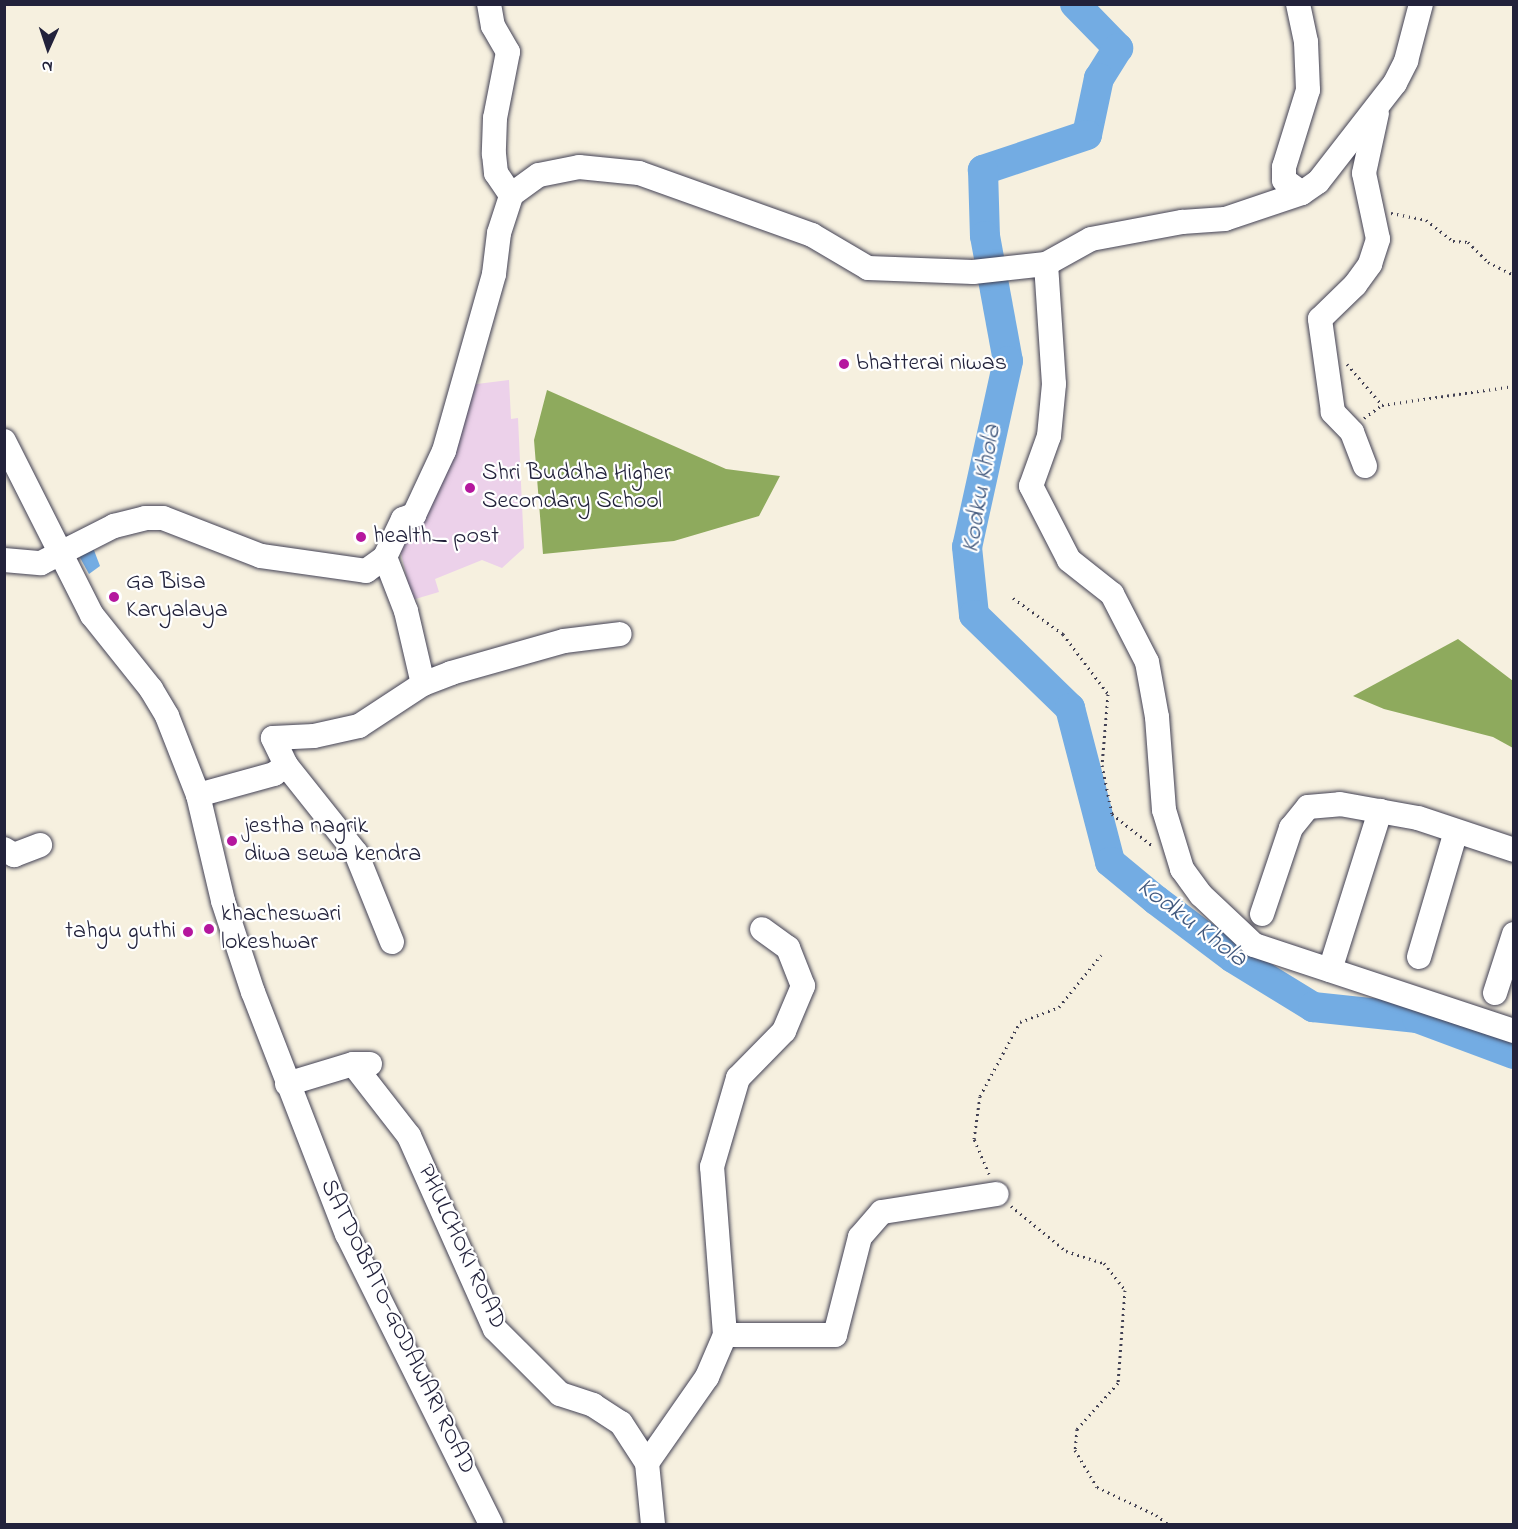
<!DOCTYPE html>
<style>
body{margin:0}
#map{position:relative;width:1518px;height:1529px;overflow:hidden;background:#f6f0df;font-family:"Indie Flower",sans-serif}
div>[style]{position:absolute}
.built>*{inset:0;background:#ecd1ea}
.forest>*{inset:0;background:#8eaa5d}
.water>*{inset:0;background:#73ace3}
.river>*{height:30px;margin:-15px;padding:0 15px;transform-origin:15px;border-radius:15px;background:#73ace3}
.path>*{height:3px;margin-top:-1.5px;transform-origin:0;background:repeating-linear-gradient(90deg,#424154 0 1.5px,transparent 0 6px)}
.roads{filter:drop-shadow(0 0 2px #424154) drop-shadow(0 0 2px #424154)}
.minor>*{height:24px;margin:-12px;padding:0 12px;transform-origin:12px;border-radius:12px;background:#fff}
.dots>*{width:16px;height:16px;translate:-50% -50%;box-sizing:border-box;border:3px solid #fff;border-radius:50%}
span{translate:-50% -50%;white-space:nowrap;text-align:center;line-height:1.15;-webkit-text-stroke:4.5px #fff;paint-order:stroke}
.poi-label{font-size:24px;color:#22223b}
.left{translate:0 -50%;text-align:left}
.right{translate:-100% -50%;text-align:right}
.street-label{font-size:24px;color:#22223b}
.water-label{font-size:26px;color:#42597e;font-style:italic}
.frame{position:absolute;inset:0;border:6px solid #22223b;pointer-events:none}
.north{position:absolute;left:18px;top:18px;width:60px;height:60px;-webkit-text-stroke:4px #fff;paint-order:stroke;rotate:183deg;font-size:16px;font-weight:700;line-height:24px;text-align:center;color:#22223b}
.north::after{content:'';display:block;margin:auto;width:21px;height:27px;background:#22223b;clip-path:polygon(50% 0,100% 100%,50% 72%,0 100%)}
</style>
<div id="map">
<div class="built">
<div style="clip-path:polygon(509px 380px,511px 419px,518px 418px,524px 548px,502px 568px,482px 560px,435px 579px,439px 592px,412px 600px,400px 549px,461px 386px)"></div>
</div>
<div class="forest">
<div style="clip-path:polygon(547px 390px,726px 469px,780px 476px,759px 516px,674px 541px,543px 554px,534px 440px)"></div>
<div style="clip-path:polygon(1458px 639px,1513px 681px,1513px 748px,1493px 737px,1384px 709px,1353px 696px)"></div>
</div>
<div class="water">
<div style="clip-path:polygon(92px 545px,100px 566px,89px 574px,78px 554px)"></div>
</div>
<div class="river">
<div style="left:1075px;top:4px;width:62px;rotate:45.7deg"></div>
<div style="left:1118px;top:48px;width:36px;rotate:122deg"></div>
<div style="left:1099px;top:78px;width:58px;rotate:101.9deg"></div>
<div style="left:1087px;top:135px;width:110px;rotate:161.4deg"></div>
<div style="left:983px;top:170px;width:66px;rotate:88.3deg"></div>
<div style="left:985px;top:236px;width:127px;rotate:79.6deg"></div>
<div style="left:1008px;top:361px;width:190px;rotate:102.4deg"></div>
<div style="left:967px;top:547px;width:68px;rotate:84.1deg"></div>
<div style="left:974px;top:615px;width:134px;rotate:44.1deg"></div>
<div style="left:1070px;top:708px;width:159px;rotate:75.4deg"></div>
<div style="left:1110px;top:862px;width:60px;rotate:39.6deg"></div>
<div style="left:1156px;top:900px;width:96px;rotate:37deg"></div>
<div style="left:1233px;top:958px;width:94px;rotate:31.5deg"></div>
<div style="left:1313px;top:1007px;width:105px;rotate:6deg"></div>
<div style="left:1417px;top:1018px;width:103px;rotate:20.4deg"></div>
</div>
<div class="path">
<div style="left:1391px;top:213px;width:36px;rotate:11deg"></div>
<div style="left:1426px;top:220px;width:34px;rotate:38deg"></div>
<div style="left:1453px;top:241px;width:15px;rotate:4deg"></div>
<div style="left:1468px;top:242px;width:28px;rotate:45deg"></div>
<div style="left:1488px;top:262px;width:29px;rotate:27deg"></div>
<div style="left:1347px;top:364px;width:54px;rotate:49.5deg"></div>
<div style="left:1382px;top:405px;width:133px;rotate:-8.2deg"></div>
<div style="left:1364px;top:418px;width:22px;rotate:-36deg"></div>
<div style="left:1013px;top:598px;width:62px;rotate:35.8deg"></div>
<div style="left:1063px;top:634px;width:75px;rotate:53.1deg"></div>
<div style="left:1108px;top:694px;width:71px;rotate:94.8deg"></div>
<div style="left:1102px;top:765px;width:50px;rotate:78.5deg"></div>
<div style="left:1112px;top:814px;width:53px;rotate:38.2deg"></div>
<div style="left:989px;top:1174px;width:38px;rotate:-113deg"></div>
<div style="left:974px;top:1139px;width:43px;rotate:-82.1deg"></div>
<div style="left:980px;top:1096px;width:84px;rotate:-61.6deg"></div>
<div style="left:1020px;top:1022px;width:42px;rotate:-21deg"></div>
<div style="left:1059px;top:1007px;width:67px;rotate:-51.1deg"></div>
<div style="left:1011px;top:1206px;width:71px;rotate:39.3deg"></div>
<div style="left:1066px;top:1251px;width:40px;rotate:18deg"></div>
<div style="left:1104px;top:1263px;width:34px;rotate:52deg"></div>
<div style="left:1125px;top:1290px;width:93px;rotate:94.3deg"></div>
<div style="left:1118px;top:1383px;width:62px;rotate:131.7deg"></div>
<div style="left:1077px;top:1429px;width:21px;rotate:95deg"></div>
<div style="left:1075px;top:1450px;width:43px;rotate:59.3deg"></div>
<div style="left:1097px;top:1487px;width:65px;rotate:25.4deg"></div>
<div style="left:1156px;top:1515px;width:15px;rotate:37deg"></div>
</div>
<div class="roads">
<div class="minor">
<div style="left:489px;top:4px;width:22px;rotate:80deg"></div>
<div style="left:493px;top:26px;width:30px;rotate:60deg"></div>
<div style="left:508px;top:52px;width:67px;rotate:101.1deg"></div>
<div style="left:495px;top:118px;width:36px;rotate:92deg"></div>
<div style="left:494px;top:154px;width:19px;rotate:84deg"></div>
<div style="left:496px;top:173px;width:27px;rotate:56deg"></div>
<div style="left:1298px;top:4px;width:39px;rotate:78deg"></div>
<div style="left:1306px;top:42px;width:48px;rotate:87.6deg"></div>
<div style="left:1308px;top:90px;width:81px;rotate:107.3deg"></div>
<div style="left:1284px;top:167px;width:13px;rotate:90deg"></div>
<div style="left:1284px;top:180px;width:22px;rotate:36deg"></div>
<div style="left:1046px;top:264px;width:120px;rotate:86.2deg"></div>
<div style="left:1054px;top:384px;width:52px;rotate:95.5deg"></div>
<div style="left:1049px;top:436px;width:53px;rotate:109.8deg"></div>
<div style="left:1031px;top:486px;width:83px;rotate:62.8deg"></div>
<div style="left:1069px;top:560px;width:55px;rotate:38.3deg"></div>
<div style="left:1112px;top:594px;width:76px;rotate:62.8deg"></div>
<div style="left:1147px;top:662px;width:56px;rotate:79.7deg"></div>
<div style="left:1157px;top:717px;width:93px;rotate:85.7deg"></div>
<div style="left:1164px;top:810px;width:62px;rotate:73deg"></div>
<div style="left:1182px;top:869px;width:32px;rotate:54deg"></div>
<div style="left:1201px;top:895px;width:73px;rotate:43.3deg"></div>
<div style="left:1254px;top:945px;width:274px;rotate:18.3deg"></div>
<div style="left:4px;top:441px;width:195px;rotate:63.2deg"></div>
<div style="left:92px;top:615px;width:95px;rotate:51.4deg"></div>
<div style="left:151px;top:689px;width:31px;rotate:59deg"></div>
<div style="left:167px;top:716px;width:85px;rotate:68.6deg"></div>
<div style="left:198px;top:795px;width:109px;rotate:76.7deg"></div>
<div style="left:223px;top:901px;width:96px;rotate:71.8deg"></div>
<div style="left:253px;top:992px;width:260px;rotate:68.8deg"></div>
<div style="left:347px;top:1234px;width:324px;rotate:63.6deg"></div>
<div style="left:1365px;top:466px;width:36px;rotate:-111deg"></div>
<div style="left:1352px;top:432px;width:28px;rotate:-134deg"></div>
<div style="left:1333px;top:412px;width:94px;rotate:-98deg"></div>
<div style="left:1320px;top:319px;width:49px;rotate:-44.2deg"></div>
<div style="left:1355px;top:285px;width:26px;rotate:-54deg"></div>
<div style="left:1370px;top:264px;width:26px;rotate:-72deg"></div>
<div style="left:1378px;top:239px;width:67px;rotate:-102deg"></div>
<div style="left:1364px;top:173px;width:61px;rotate:-77.8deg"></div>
<div style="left:385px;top:557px;width:58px;rotate:68.7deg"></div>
<div style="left:406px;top:611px;width:75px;rotate:76.9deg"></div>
<div style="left:4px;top:560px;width:37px;rotate:5deg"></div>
<div style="left:41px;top:563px;width:82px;rotate:-26.9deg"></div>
<div style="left:114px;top:526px;width:32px;rotate:-14deg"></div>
<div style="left:145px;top:518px;width:18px"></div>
<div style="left:163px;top:518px;width:105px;rotate:21.2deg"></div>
<div style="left:261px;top:556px;width:106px;rotate:8.1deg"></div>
<div style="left:366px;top:571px;width:24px;rotate:-36deg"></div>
<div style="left:385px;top:557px;width:42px;rotate:-64.7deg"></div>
<div style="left:403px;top:519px;width:12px;rotate:-20deg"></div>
<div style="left:414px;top:515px;width:71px;rotate:-64.9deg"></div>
<div style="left:444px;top:451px;width:184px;rotate:-74.2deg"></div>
<div style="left:494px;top:274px;width:41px;rotate:-83deg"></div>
<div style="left:499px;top:233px;width:40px;rotate:-72deg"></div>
<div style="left:511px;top:195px;width:34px;rotate:-36deg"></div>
<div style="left:539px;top:175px;width:41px;rotate:-11.3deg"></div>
<div style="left:579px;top:167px;width:60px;rotate:5.7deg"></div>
<div style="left:639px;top:173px;width:184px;rotate:19.7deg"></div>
<div style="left:812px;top:235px;width:65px;rotate:30.5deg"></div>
<div style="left:868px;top:268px;width:105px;rotate:2.2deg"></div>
<div style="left:973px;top:272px;width:73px;rotate:-6.3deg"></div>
<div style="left:1046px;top:264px;width:51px;rotate:-29.1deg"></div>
<div style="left:1091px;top:239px;width:93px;rotate:-10.6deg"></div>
<div style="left:1182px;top:222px;width:43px;rotate:-4deg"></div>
<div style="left:1225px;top:219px;width:81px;rotate:-18.7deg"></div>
<div style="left:1302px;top:193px;width:19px;rotate:-35deg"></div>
<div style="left:1318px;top:182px;width:125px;rotate:-52.1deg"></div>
<div style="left:1395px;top:83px;width:25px;rotate:-63deg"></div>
<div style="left:1406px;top:61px;width:59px;rotate:-75.3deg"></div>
<div style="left:198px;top:795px;width:79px;rotate:-15.4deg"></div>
<div style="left:274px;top:774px;width:15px;rotate:-37deg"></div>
<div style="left:4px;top:849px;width:12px;rotate:31deg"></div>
<div style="left:14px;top:855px;width:28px;rotate:-21deg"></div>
<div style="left:1262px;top:914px;width:91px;rotate:-71.4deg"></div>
<div style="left:1291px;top:828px;width:27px;rotate:-51deg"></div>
<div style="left:1308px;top:807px;width:32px;rotate:-5deg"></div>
<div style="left:1340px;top:804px;width:79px;rotate:10.2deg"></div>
<div style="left:1418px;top:818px;width:101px;rotate:18.4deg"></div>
<div style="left:392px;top:942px;width:96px;rotate:-112deg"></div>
<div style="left:356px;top:853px;width:112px;rotate:-128.5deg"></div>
<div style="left:286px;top:765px;width:30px;rotate:-116deg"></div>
<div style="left:273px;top:738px;width:41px;rotate:-2.8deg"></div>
<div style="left:314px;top:736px;width:46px;rotate:-12.5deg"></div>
<div style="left:359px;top:726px;width:77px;rotate:-33.3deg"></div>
<div style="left:423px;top:684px;width:30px;rotate:-21deg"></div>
<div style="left:451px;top:673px;width:117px;rotate:-15.8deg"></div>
<div style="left:564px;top:641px;width:56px;rotate:-7.1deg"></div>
<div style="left:1419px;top:957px;width:131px;rotate:-73.6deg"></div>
<div style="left:1330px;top:970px;width:167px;rotate:-72.5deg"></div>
<div style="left:1495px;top:993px;width:62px;rotate:-72.1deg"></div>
<div style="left:353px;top:1064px;width:91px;rotate:52.1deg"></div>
<div style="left:409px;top:1136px;width:211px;rotate:66deg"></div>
<div style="left:495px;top:1329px;width:92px;rotate:45deg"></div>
<div style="left:560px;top:1394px;width:35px;rotate:18deg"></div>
<div style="left:593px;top:1405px;width:33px;rotate:33deg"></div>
<div style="left:621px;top:1423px;width:48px;rotate:57deg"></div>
<div style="left:647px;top:1463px;width:61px;rotate:84.4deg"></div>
<div style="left:287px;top:1084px;width:69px;rotate:-16.9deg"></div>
<div style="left:353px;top:1064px;width:17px"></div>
<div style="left:725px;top:1335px;width:110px"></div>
<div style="left:835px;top:1335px;width:101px;rotate:-75.7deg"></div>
<div style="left:860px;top:1237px;width:33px;rotate:-49deg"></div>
<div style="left:882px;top:1212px;width:116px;rotate:-8.9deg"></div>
<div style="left:647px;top:1463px;width:105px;rotate:-55.1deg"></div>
<div style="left:707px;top:1377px;width:46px;rotate:-66.8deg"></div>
<div style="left:725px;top:1335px;width:169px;rotate:-94.4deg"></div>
<div style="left:712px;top:1167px;width:93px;rotate:-73.7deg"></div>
<div style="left:738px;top:1078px;width:66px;rotate:-45.6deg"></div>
<div style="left:784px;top:1031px;width:49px;rotate:-67.1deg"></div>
<div style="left:803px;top:986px;width:41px;rotate:-111.5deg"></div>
<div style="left:788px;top:948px;width:32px;rotate:-144deg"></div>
</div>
</div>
<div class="dots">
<div style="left:844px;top:364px;background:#b5179e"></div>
<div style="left:470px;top:488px;background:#b5179e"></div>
<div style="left:361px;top:537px;background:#b5179e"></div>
<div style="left:114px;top:597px;background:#b5179e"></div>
<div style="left:232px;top:841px;background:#b5179e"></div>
<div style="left:209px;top:929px;background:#b5179e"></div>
<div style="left:188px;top:932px;background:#b5179e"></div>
</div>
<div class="poi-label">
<span class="left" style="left:856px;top:364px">bhatterai niwas</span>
<span class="left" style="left:482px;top:488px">Shri Buddha Higher<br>Secondary School</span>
<span class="left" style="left:373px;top:537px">health_ post</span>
<span class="left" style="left:126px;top:597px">Ga Bisa<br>Karyalaya</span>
<span class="left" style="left:244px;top:841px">jestha nagrik<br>diwa sewa kendra</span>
<span class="left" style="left:221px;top:929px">khacheswari<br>lokeshwar</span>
<span class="right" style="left:176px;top:932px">tahgu guthi</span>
</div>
<div class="street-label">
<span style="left:461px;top:1247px;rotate:65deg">PHULCHOKI ROAD</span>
<span style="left:397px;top:1327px;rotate:64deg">SATDOBATO-GODAWARI ROAD</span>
</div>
<div class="water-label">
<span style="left:983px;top:489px;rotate:-80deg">Kodku Khola</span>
<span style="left:1191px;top:924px;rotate:37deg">Kodku Khola</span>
</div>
<div class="frame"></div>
<div class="north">N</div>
</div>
